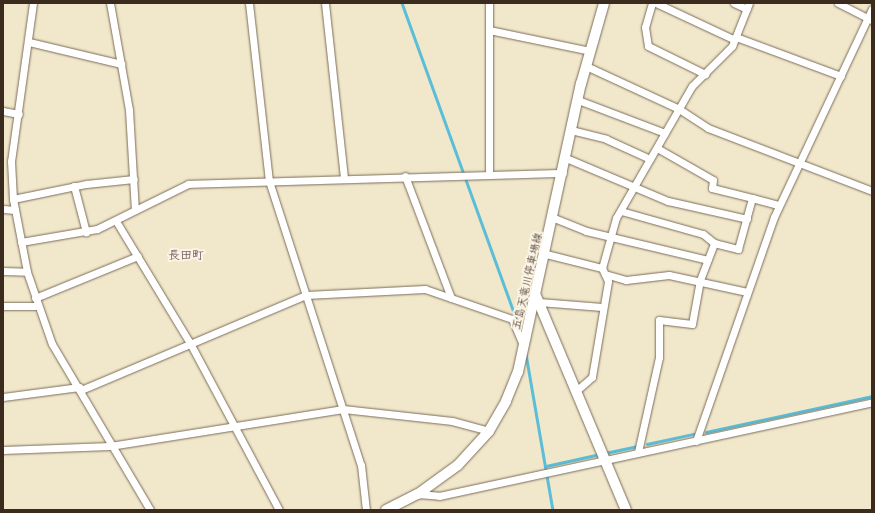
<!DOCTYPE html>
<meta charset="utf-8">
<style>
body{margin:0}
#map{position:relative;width:875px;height:513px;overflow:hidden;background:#f1e7ca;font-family:Mali,"Klee One",sans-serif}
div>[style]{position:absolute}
.stream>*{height:2.5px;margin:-1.25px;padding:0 1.25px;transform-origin:1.25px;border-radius:1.25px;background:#5abed8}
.roads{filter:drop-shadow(0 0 1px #7b6c5a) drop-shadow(0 0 1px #7b6c5a)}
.street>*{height:7px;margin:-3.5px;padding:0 3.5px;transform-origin:3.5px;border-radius:3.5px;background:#fff}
.secondary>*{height:10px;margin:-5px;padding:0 5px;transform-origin:5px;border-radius:5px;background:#fff}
span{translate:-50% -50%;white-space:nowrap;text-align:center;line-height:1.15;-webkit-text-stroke:4px #fcf5e5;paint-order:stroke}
.street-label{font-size:11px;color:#3b2a1e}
.neighbourhood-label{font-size:12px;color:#6e585f;font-weight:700}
.frame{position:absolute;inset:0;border:4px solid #3b2a1e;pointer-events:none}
</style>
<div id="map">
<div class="stream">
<div style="left:402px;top:3px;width:350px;rotate:70.1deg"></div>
<div style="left:526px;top:354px;width:158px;rotate:80.2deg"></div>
<div style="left:706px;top:432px;width:170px;rotate:-12.2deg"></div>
<div style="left:647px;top:444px;width:47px;rotate:-12.3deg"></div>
<div style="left:605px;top:453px;width:33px;rotate:-12deg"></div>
<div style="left:546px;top:466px;width:55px;rotate:-12.5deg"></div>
</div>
<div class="roads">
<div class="street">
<div style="left:33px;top:3px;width:160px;rotate:97.9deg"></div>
<div style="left:11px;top:161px;width:38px;rotate:87deg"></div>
<div style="left:13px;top:199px;width:74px;rotate:79.1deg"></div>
<div style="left:27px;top:272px;width:76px;rotate:70.9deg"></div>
<div style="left:52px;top:344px;width:193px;rotate:59.4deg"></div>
<div style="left:110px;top:3px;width:109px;rotate:79.9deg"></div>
<div style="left:129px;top:110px;width:100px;rotate:86.6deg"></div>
<div style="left:249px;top:3px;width:179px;rotate:83.6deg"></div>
<div style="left:269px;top:181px;width:299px;rotate:72.1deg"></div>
<div style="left:361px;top:465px;width:45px;rotate:83.7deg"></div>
<div style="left:325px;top:3px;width:176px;rotate:83.8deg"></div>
<div style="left:489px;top:3px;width:172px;rotate:90deg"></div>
<div style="left:652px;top:3px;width:25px;rotate:106deg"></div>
<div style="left:645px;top:27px;width:19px;rotate:81deg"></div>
<div style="left:648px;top:46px;width:64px;rotate:26.2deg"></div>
<div style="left:656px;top:3px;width:87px;rotate:25.1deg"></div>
<div style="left:734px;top:3px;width:14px;rotate:25deg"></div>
<div style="left:838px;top:3px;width:38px;rotate:27deg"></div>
<div style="left:489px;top:30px;width:103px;rotate:11.7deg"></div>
<div style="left:736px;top:37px;width:112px;rotate:20.4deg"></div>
<div style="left:29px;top:42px;width:95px;rotate:13.4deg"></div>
<div style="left:586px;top:66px;width:102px;rotate:24.8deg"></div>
<div style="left:679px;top:109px;width:35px;rotate:33deg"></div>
<div style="left:708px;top:128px;width:176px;rotate:21deg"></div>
<div style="left:578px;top:100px;width:93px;rotate:20.8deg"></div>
<div style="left:3px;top:111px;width:16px;rotate:11deg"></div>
<div style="left:571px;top:130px;width:36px;rotate:14deg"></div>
<div style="left:606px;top:139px;width:48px;rotate:24.4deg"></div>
<div style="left:657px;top:148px;width:64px;rotate:29.7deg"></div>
<div style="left:713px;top:180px;width:8px;rotate:97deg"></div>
<div style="left:712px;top:188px;width:41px;rotate:14deg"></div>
<div style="left:566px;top:158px;width:111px;rotate:22.9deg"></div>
<div style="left:668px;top:201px;width:81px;rotate:12.8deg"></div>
<div style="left:405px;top:176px;width:130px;rotate:69.3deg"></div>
<div style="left:74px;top:186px;width:48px;rotate:75.4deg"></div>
<div style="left:13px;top:199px;width:75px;rotate:-11.6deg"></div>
<div style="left:86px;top:184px;width:48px;rotate:-5.9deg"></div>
<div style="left:3px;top:209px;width:12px;rotate:5deg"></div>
<div style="left:621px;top:211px;width:85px;rotate:15.7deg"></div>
<div style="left:703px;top:234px;width:14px;rotate:39deg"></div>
<div style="left:554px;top:218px;width:35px;rotate:22deg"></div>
<div style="left:586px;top:231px;width:125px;rotate:13.4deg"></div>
<div style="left:116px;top:221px;width:145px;rotate:58.8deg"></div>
<div style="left:191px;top:345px;width:187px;rotate:61.9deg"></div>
<div style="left:21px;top:242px;width:77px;rotate:-9.7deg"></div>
<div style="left:97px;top:229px;width:102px;rotate:-26.3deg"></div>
<div style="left:188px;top:184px;width:375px;rotate:-1.7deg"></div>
<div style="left:546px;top:254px;width:58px;rotate:14deg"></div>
<div style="left:3px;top:271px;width:24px;rotate:2deg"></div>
<div style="left:605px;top:274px;width:22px;rotate:16deg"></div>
<div style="left:626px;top:280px;width:43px;rotate:-6.6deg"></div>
<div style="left:669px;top:275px;width:80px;rotate:12.3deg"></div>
<div style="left:35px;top:298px;width:111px;rotate:-22.2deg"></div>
<div style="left:539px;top:302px;width:63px;rotate:4.5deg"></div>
<div style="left:3px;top:306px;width:35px"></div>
<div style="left:81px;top:390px;width:244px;rotate:-22.9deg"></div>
<div style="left:306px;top:295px;width:119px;rotate:-2.9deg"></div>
<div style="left:425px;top:289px;width:92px;rotate:19deg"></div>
<div style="left:512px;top:319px;width:30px;rotate:67deg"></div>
<div style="left:576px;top:391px;width:21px;rotate:-41deg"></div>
<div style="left:592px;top:377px;width:97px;rotate:-80.5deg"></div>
<div style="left:608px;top:281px;width:14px;rotate:-115deg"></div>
<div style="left:602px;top:268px;width:52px;rotate:-74.4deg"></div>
<div style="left:616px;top:218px;width:152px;rotate:-60.1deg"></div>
<div style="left:692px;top:86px;width:57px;rotate:-45deg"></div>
<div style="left:732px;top:46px;width:46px;rotate:-68.4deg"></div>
<div style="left:3px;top:397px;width:77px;rotate:-7.5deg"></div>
<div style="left:696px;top:441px;width:237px;rotate:-70.8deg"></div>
<div style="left:774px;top:217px;width:230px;rotate:-64.8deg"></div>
<div style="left:3px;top:450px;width:107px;rotate:-2.1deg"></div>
<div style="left:110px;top:446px;width:236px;rotate:-9deg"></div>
<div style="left:343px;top:409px;width:110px;rotate:6.3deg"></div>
<div style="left:452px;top:421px;width:38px;rotate:15deg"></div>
<div style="left:638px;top:452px;width:97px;rotate:-77.5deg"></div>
<div style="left:659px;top:357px;width:37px;rotate:-90deg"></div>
<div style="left:659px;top:320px;width:33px;rotate:7deg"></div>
<div style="left:692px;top:324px;width:45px;rotate:-79.7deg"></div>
<div style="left:700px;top:280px;width:40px;rotate:-69deg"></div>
<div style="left:714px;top:243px;width:25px;rotate:14deg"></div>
<div style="left:738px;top:249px;width:53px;rotate:-74.6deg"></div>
<div style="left:752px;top:198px;width:28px;rotate:15deg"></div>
<div style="left:418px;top:494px;width:21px;rotate:5deg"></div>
<div style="left:439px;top:496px;width:443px;rotate:-12.2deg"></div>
</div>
<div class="secondary">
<div style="left:536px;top:296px;width:232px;rotate:67.2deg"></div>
<div style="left:386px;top:510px;width:36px;rotate:-27deg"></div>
<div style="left:418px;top:494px;width:49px;rotate:-35.9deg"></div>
<div style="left:458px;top:465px;width:46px;rotate:-47.6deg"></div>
<div style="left:489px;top:431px;width:34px;rotate:-60deg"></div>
<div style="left:506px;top:401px;width:31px;rotate:-68deg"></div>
<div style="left:518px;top:372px;width:295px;rotate:-77.7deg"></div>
<div style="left:581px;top:84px;width:84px;rotate:-74.1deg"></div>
</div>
</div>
<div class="street-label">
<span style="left:527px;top:281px;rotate:-77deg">五島天竜川停車場線</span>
</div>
<div class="neighbourhood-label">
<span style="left:186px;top:255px">長田町</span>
</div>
<div class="frame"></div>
</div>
